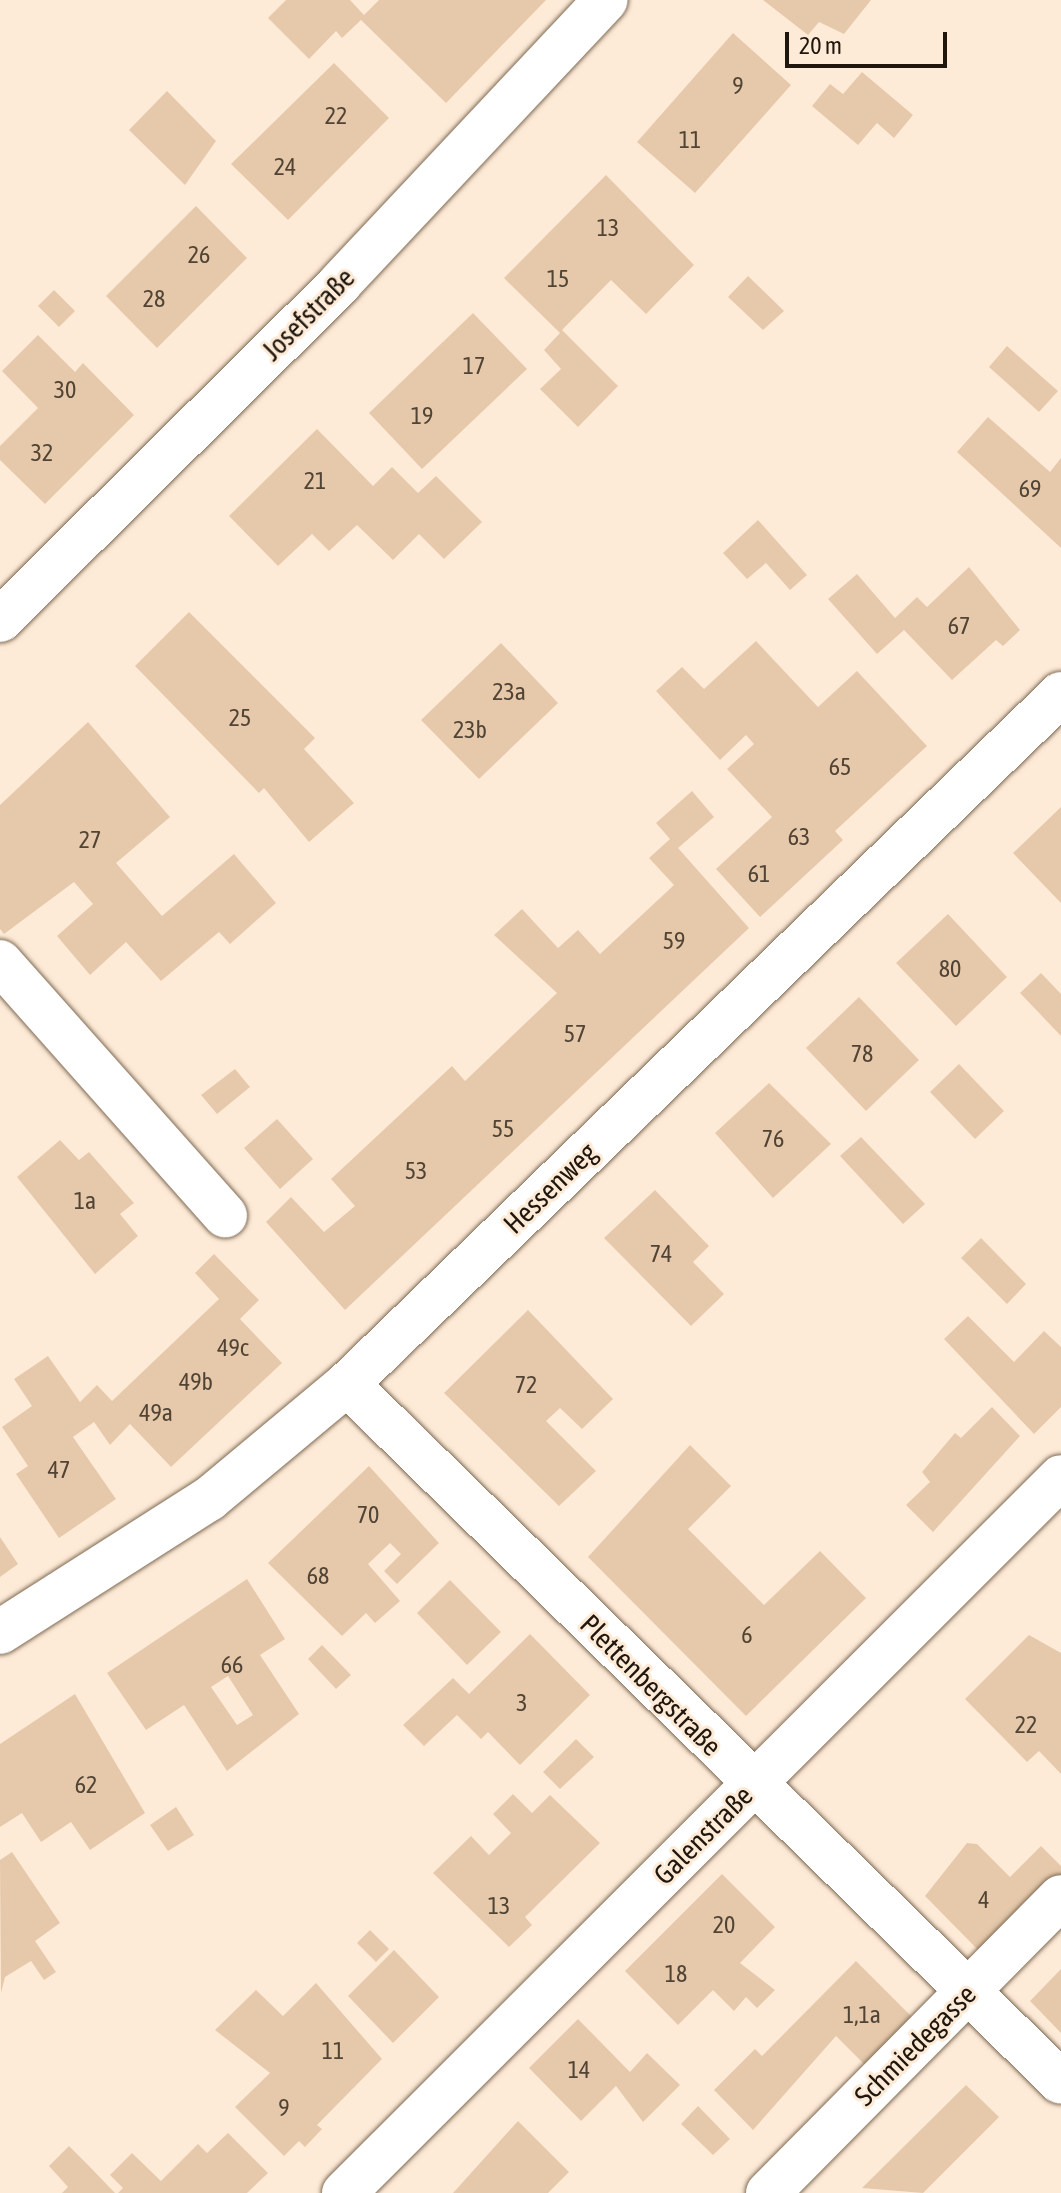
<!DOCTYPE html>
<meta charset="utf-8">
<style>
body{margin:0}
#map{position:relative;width:1061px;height:2193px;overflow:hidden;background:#feebd7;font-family:"Asap Condensed",sans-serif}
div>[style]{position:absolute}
.building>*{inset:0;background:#e6c9ab}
.roads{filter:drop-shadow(0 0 2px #7f6a54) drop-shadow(0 0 2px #7f6a54)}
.minor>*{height:44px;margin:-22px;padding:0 22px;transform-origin:22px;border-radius:22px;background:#fff}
span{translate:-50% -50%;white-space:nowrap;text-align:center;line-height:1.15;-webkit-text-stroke:6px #feebd7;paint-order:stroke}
.number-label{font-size:24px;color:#514435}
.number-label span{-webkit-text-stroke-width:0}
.street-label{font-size:28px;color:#1f170e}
.scale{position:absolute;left:785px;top:32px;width:162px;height:36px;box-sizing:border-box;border:4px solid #1f170e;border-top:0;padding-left:10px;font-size:24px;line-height:28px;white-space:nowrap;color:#1f170e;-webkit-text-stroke:6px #feebd7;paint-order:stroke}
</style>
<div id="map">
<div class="building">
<div style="clip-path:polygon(286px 0,350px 0,364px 15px,379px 0,546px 0,446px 103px,361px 20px,342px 38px,336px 31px,309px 59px,268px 18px)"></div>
<div style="clip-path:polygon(763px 0,871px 0,844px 34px,819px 22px,808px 35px)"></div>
<div style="clip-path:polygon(733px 33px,791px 85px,695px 193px,637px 142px)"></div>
<div style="clip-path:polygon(334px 63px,389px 118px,288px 220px,231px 164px)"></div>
<div style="clip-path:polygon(862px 72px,913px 115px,894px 138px,877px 123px,858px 145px,812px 106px,830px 84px,843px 94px)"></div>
<div style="clip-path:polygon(167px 91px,216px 141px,185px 185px,129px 130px)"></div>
<div style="clip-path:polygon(606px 175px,694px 265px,646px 314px,611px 280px,562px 330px,618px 386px,578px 427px,540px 389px,561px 369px,544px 350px,560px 333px,504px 278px)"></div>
<div style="clip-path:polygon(196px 206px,247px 258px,157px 348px,106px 296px)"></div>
<div style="clip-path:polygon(748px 276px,784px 311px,763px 330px,728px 297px)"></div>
<div style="clip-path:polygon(54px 290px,75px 311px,59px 327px,38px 306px)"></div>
<div style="clip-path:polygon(473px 313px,527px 369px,422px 469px,369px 413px)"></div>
<div style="clip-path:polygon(38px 335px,75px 372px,83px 363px,134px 415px,45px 504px,0 460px,0 446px,38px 408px,2px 371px)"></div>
<div style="clip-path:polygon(1007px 346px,1058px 391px,1039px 412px,989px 367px)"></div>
<div style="clip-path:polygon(988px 417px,1050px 472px,1061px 458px,1061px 548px,957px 452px)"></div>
<div style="clip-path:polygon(317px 429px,373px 486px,392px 467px,418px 493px,436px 476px,482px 522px,444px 559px,419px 534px,393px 560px,357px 525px,329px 551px,312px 534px,278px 566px,229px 516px)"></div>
<div style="clip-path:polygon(758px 520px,807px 575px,790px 590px,766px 563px,747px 579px,723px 553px)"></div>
<div style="clip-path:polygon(969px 567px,1020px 630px,1003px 646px,996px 640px,952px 680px,904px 630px,877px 654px,828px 599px,857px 574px,895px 618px,917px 597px,927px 607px)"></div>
<div style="clip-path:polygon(189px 612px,315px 738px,304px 749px,354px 803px,309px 842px,264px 788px,259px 793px,135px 666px)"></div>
<div style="clip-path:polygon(756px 641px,818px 707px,857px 671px,927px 746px,835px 831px,843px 840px,760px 917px,716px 869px,772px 817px,727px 769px,754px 744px,746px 735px,720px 760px,656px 691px,682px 667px,704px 689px)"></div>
<div style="clip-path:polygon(501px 643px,558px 703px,479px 779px,421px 720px)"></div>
<div style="clip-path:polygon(88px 722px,170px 817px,116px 863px,162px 916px,234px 854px,276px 903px,230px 944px,219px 932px,161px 981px,126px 942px,90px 975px,57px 936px,93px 904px,74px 882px,4px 934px,0 929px,0 805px)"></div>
<div style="clip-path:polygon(692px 791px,714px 817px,678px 848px,749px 928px,345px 1310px,266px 1222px,291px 1197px,324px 1232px,355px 1206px,331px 1179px,452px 1066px,465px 1081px,557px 993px,494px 935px,522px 909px,558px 948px,578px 930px,600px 954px,674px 885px,649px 858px,670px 839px,656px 823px)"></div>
<div style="clip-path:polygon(1061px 807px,1061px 903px,1013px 853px)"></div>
<div style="clip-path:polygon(948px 914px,1007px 977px,956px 1026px,896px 963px)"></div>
<div style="clip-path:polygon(1041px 973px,1061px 994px,1061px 1036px,1020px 993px)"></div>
<div style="clip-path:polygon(859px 997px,919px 1060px,866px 1111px,806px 1048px)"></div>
<div style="clip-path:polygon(959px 1064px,1004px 1111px,975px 1139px,930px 1092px)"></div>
<div style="clip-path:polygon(235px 1069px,250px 1087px,217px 1114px,201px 1095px)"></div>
<div style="clip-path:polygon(769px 1083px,831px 1144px,773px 1198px,715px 1133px)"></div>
<div style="clip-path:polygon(277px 1119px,313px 1159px,280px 1189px,244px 1148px)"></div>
<div style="clip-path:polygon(861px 1137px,925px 1204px,903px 1224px,840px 1156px)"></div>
<div style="clip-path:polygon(60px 1140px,79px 1160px,89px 1152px,134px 1203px,120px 1214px,138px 1236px,95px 1274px,17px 1177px)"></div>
<div style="clip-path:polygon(655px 1190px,709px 1246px,693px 1262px,724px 1294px,691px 1326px,604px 1238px)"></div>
<div style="clip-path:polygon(981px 1238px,1026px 1284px,1007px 1304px,961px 1258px)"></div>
<div style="clip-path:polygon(214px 1254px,259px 1300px,240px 1319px,282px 1363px,171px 1467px,130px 1424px,110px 1445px,94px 1422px,73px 1437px,116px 1499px,59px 1538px,16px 1474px,28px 1466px,2px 1427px,32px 1406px,14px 1379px,48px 1356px,80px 1402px,97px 1385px,112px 1401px,219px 1299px,195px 1273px)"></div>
<div style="clip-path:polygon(528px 1310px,613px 1399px,582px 1429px,560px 1408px,546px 1421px,596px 1471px,559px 1506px,444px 1393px)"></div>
<div style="clip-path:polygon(968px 1316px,1014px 1362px,1044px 1331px,1061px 1347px,1061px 1407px,1034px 1434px,944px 1339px)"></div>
<div style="clip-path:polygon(992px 1407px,1020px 1436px,933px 1532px,906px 1505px,930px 1482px,922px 1472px,955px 1433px,961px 1438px)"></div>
<div style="clip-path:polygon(690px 1445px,731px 1486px,688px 1529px,764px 1605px,820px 1551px,866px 1598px,746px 1716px,588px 1557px)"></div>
<div style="clip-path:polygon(369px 1466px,439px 1543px,397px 1584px,384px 1571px,401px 1554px,390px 1543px,368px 1564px,400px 1601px,375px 1623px,366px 1613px,342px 1636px,268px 1563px)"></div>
<div style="clip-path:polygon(0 1537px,18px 1564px,0 1577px)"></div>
<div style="clip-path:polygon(evenodd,247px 1579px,285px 1639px,260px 1655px,299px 1714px,227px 1771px,184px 1705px,146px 1730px,107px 1673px,247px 1579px,228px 1676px,253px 1715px,237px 1725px,211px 1687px,228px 1676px)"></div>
<div style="clip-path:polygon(450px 1580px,501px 1632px,467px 1665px,417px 1613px)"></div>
<div style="clip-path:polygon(530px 1634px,590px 1695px,520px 1765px,488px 1732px,481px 1739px,457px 1715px,424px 1746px,403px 1725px,453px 1678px,469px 1694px)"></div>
<div style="clip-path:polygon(1029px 1635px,1061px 1653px,1061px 1774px,1039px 1751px,1027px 1762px,965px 1699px)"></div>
<div style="clip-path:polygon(322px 1645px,351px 1675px,336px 1689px,308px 1659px)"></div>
<div style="clip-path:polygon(75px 1694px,145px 1813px,90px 1850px,71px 1822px,41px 1842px,22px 1813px,0 1827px,0 1744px)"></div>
<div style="clip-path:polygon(576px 1739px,594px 1757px,560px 1789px,543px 1772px)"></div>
<div style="clip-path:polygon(513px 1794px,532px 1813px,550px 1795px,600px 1843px,525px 1917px,532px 1925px,509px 1947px,433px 1873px,471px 1836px,489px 1855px,511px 1833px,493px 1814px)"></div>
<div style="clip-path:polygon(176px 1807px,194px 1835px,168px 1851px,150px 1825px)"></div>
<div style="clip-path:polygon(967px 1843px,977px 1844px,1010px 1877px,1041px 1846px,1061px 1866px,1061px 1878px,984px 1956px,925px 1896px)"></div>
<div style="clip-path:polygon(12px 1852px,60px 1923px,35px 1941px,56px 1972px,44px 1980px,31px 1961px,5px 1977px,1px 1993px,0 1860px)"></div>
<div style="clip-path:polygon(722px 1874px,775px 1927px,740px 1963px,775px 1990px,757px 2008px,746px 1997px,734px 2011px,713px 1990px,678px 2025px,625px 1971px)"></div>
<div style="clip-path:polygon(370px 1930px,389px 1949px,376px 1962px,357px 1943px)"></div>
<div style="clip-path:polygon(394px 1950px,439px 1997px,393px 2043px,348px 1996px)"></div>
<div style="clip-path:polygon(856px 1961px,917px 2022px,869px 2069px,836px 2036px,753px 2130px,714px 2090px,755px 2049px,762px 2056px)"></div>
<div style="clip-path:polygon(1061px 1969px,1061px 2033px,1030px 2001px)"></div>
<div style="clip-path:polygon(316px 1983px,382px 2059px,317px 2125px,322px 2129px,305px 2147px,299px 2141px,284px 2156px,235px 2107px,270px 2073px,215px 2030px,256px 1990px,283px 2016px)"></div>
<div style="clip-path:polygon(578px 2019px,630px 2072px,647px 2053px,680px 2085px,643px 2122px,616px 2086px,581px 2121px,529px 2068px)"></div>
<div style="clip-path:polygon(966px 2085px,999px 2117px,923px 2193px,862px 2188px)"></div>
<div style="clip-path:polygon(698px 2106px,730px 2139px,713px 2155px,681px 2124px)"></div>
<div style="clip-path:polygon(518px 2121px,569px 2172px,548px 2193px,453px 2193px)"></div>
<div style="clip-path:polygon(228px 2133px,268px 2173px,247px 2193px,118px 2193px,123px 2188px,110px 2175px,132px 2153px,161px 2181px,198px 2144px,207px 2153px)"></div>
<div style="clip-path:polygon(69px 2146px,89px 2166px,115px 2193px,62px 2193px,68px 2187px,49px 2166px)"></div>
</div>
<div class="roads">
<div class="minor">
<div style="left:0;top:620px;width:479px;rotate:-44.7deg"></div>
<div style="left:340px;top:283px;width:388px;rotate:-46.8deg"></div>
<div style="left:0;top:962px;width:339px;rotate:48.4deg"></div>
<div style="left:347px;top:1384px;width:998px;rotate:44.35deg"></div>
<div style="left:0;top:1632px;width:248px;rotate:-32.5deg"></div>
<div style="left:209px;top:1499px;width:180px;rotate:-39.8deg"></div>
<div style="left:347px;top:1384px;width:993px;rotate:-44.02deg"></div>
<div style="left:344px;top:2193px;width:1013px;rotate:-44.96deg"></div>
<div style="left:768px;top:2193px;width:416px;rotate:-45.3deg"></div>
</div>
</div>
<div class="number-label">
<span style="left:738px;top:86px">9</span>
<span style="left:336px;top:116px">22</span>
<span style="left:690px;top:140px">11</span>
<span style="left:285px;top:167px">24</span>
<span style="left:608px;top:228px">13</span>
<span style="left:199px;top:255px">26</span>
<span style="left:558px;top:279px">15</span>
<span style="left:154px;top:299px">28</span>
<span style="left:474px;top:366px">17</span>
<span style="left:65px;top:390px">30</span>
<span style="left:422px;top:416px">19</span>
<span style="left:42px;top:453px">32</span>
<span style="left:315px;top:481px">21</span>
<span style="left:1030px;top:489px">69</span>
<span style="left:959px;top:626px">67</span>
<span style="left:509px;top:692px">23a</span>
<span style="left:240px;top:718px">25</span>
<span style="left:470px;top:730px">23b</span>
<span style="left:840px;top:767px">65</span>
<span style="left:799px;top:837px">63</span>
<span style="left:90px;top:840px">27</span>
<span style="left:759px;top:874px">61</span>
<span style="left:674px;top:941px">59</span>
<span style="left:950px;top:969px">80</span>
<span style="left:575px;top:1034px">57</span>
<span style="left:862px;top:1054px">78</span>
<span style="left:503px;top:1129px">55</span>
<span style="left:773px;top:1139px">76</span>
<span style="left:416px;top:1171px">53</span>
<span style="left:85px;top:1201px">1a</span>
<span style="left:661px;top:1254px">74</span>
<span style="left:233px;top:1348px">49c</span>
<span style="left:196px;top:1382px">49b</span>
<span style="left:526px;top:1385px">72</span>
<span style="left:156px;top:1413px">49a</span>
<span style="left:59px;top:1470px">47</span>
<span style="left:368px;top:1515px">70</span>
<span style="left:318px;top:1576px">68</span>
<span style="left:747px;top:1635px">6</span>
<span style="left:232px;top:1665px">66</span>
<span style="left:522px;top:1703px">3</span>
<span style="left:1026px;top:1725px">22</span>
<span style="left:86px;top:1785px">62</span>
<span style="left:984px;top:1900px">4</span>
<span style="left:499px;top:1906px">13</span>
<span style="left:724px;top:1925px">20</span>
<span style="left:676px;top:1974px">18</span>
<span style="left:862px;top:2015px">1,1a</span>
<span style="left:333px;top:2051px">11</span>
<span style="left:579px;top:2070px">14</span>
<span style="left:284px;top:2108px">9</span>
</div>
<div class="street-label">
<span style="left:308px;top:314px;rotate:-45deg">Josefstraße</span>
<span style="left:550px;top:1188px;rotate:-44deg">Hessenweg</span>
<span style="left:651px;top:1685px;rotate:45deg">Plettenbergstraße</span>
<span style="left:703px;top:1835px;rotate:-45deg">Galenstraße</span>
<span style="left:915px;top:2045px;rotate:-45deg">Schmiedegasse</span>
</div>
<div class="scale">20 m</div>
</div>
